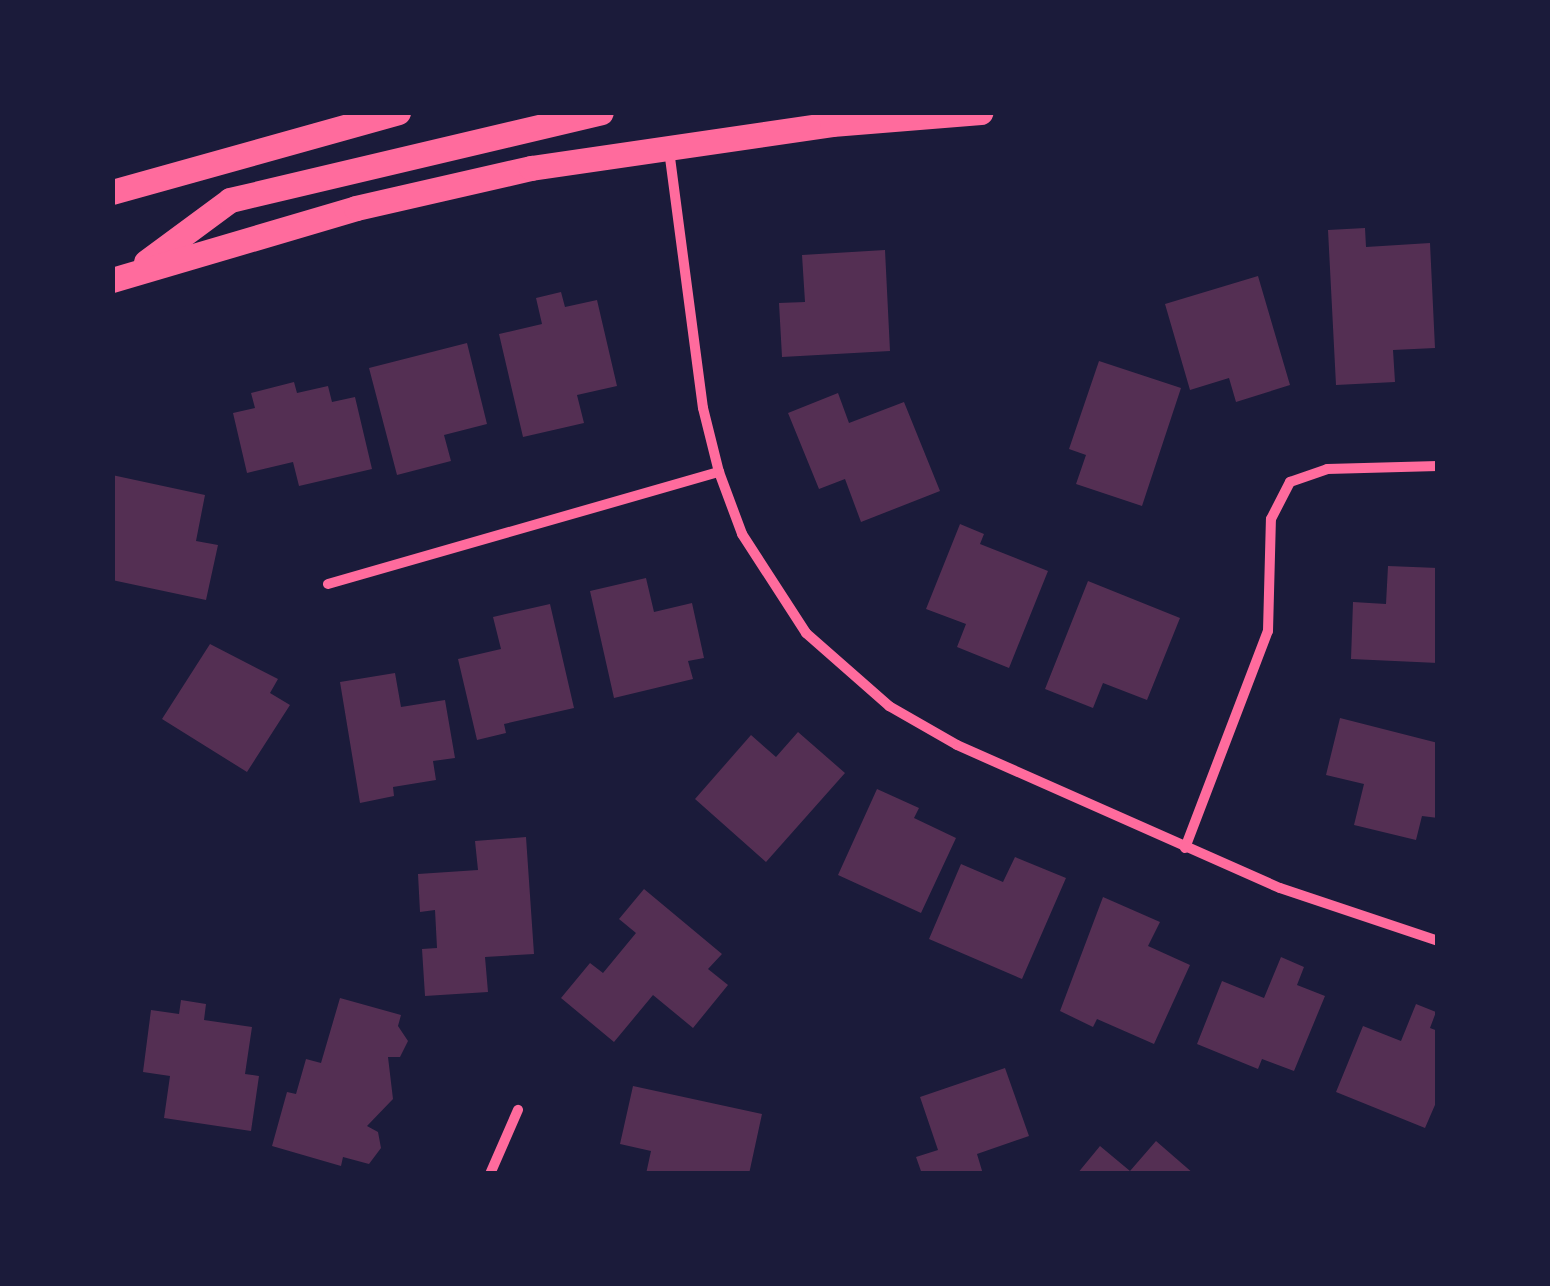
<!DOCTYPE html>
<style>
body{margin:0}
#map{position:relative;width:1550px;height:1286px;overflow:hidden;background:#1b1b3a;font-family:"PT Serif",serif}
div>[style]{position:absolute}
.building>*{inset:0;background:#542f53}
.minor>*{height:10px;margin:-5px;padding:0 5px;transform-origin:5px;border-radius:5px;background:#ff6b9d}
.primary>*{height:25px;margin:-12.5px;padding:0 12.5px;transform-origin:12.5px;border-radius:12.5px;background:#ff6b9d}
span{translate:-50% -50%;white-space:nowrap;text-align:center;line-height:1.15;-webkit-text-stroke:9px #1b1b3a;paint-order:stroke}
.frame{position:absolute;inset:0;border:115px solid #1b1b3a;pointer-events:none}
</style>
<div id="map">
<div class="building">
<div style="clip-path:polygon(1365px 228px,1366px 247px,1430px 243px,1435px 348px,1393px 350px,1395px 382px,1336px 385px,1328px 230px)"></div>
<div style="clip-path:polygon(885px 250px,890px 351px,782px 357px,779px 303px,805px 302px,802px 255px)"></div>
<div style="clip-path:polygon(1258px 276px,1290px 385px,1236px 402px,1229px 378px,1190px 390px,1165px 304px)"></div>
<div style="clip-path:polygon(561px 292px,565px 307px,597px 300px,617px 386px,577px 395px,584px 423px,523px 437px,499px 334px,542px 324px,536px 298px)"></div>
<div style="clip-path:polygon(467px 343px,487px 424px,444px 435px,451px 461px,397px 475px,369px 368px)"></div>
<div style="clip-path:polygon(1099px 361px,1181px 388px,1142px 506px,1076px 484px,1086px 455px,1069px 449px)"></div>
<div style="clip-path:polygon(294px 382px,297px 393px,328px 386px,332px 402px,355px 397px,372px 469px,299px 486px,293px 462px,247px 473px,233px 413px,255px 408px,251px 393px)"></div>
<div style="clip-path:polygon(838px 393px,849px 423px,904px 402px,940px 491px,861px 522px,845px 479px,819px 489px,788px 413px)"></div>
<div style="clip-path:polygon(112px 475px,205px 495px,196px 541px,218px 545px,206px 600px,112px 580px)"></div>
<div style="clip-path:polygon(960px 524px,984px 534px,980px 544px,1048px 571px,1009px 668px,957px 647px,966px 624px,926px 609px)"></div>
<div style="clip-path:polygon(1388px 566px,1438px 568px,1438px 663px,1351px 659px,1353px 602px,1386px 604px)"></div>
<div style="clip-path:polygon(646px 578px,654px 612px,692px 603px,704px 658px,688px 661px,693px 679px,614px 698px,590px 591px)"></div>
<div style="clip-path:polygon(1088px 581px,1180px 618px,1147px 700px,1103px 683px,1093px 708px,1045px 689px)"></div>
<div style="clip-path:polygon(550px 604px,574px 708px,504px 724px,506px 733px,477px 740px,458px 659px,501px 649px,493px 617px)"></div>
<div style="clip-path:polygon(210px 644px,278px 679px,270px 693px,290px 705px,247px 772px,162px 719px)"></div>
<div style="clip-path:polygon(395px 673px,401px 707px,445px 700px,455px 758px,433px 761px,436px 780px,393px 787px,394px 796px,360px 803px,340px 682px)"></div>
<div style="clip-path:polygon(1340px 718px,1438px 743px,1438px 818px,1422px 816px,1416px 840px,1354px 825px,1364px 784px,1326px 775px)"></div>
<div style="clip-path:polygon(798px 732px,845px 773px,766px 862px,695px 799px,751px 735px,776px 757px)"></div>
<div style="clip-path:polygon(877px 789px,919px 808px,914px 818px,956px 838px,921px 913px,838px 875px)"></div>
<div style="clip-path:polygon(526px 837px,534px 954px,485px 957px,488px 992px,425px 996px,422px 949px,437px 948px,435px 910px,420px 912px,418px 874px,478px 870px,475px 841px)"></div>
<div style="clip-path:polygon(1015px 857px,1066px 878px,1022px 979px,929px 939px,961px 864px,1003px 882px)"></div>
<div style="clip-path:polygon(644px 889px,722px 954px,708px 969px,728px 985px,693px 1028px,653px 995px,614px 1042px,561px 998px,590px 963px,603px 973px,636px 933px,619px 919px)"></div>
<div style="clip-path:polygon(1103px 897px,1160px 922px,1148px 946px,1190px 965px,1154px 1044px,1097px 1019px,1093px 1027px,1060px 1011px)"></div>
<div style="clip-path:polygon(1281px 957px,1304px 967px,1297px 985px,1325px 996px,1294px 1071px,1262px 1059px,1258px 1069px,1197px 1044px,1222px 981px,1264px 998px)"></div>
<div style="clip-path:polygon(340px 998px,401px 1015px,398px 1026px,408px 1041px,400px 1057px,388px 1057px,393px 1099px,367px 1126px,378px 1132px,381px 1148px,369px 1164px,343px 1157px,341px 1166px,272px 1146px,287px 1092px,296px 1094px,306px 1059px,321px 1063px)"></div>
<div style="clip-path:polygon(181px 1000px,206px 1004px,204px 1020px,252px 1027px,245px 1074px,259px 1076px,251px 1131px,164px 1118px,170px 1076px,143px 1072px,151px 1010px,179px 1014px)"></div>
<div style="clip-path:polygon(1416px 1004px,1436px 1012px,1430px 1028px,1438px 1031px,1438px 1098px,1425px 1128px,1336px 1092px,1363px 1026px,1401px 1041px)"></div>
<div style="clip-path:polygon(1005px 1068px,1029px 1136px,977px 1154px,983px 1174px,922px 1174px,916px 1157px,938px 1150px,920px 1097px)"></div>
<div style="clip-path:polygon(633px 1086px,762px 1114px,749px 1174px,646px 1174px,651px 1151px,620px 1144px)"></div>
<div style="clip-path:polygon(1156px 1141px,1194px 1174px,1077px 1174px,1100px 1146px,1130px 1171px)"></div>
</div>
<div class="minor">
<div style="left:669px;top:150px;width:260px;rotate:82.5deg"></div>
<div style="left:703px;top:408px;width:66px;rotate:76deg"></div>
<div style="left:719px;top:472px;width:66px;rotate:69.6deg"></div>
<div style="left:742px;top:534px;width:118px;rotate:57.1deg"></div>
<div style="left:806px;top:633px;width:111px;rotate:41.3deg"></div>
<div style="left:889px;top:706px;width:78px;rotate:29.8deg"></div>
<div style="left:957px;top:745px;width:353px;rotate:23.9deg"></div>
<div style="left:1280px;top:888px;width:167px;rotate:18.5deg"></div>
<div style="left:328px;top:584px;width:407px;rotate:-16deg"></div>
<div style="left:1185px;top:848px;width:232px;rotate:-69.1deg"></div>
<div style="left:1268px;top:631px;width:112px;rotate:-88.5deg"></div>
<div style="left:1271px;top:519px;width:42px;rotate:-62.8deg"></div>
<div style="left:1290px;top:482px;width:39px;rotate:-19deg"></div>
<div style="left:1327px;top:469px;width:111px;rotate:-1.5deg"></div>
<div style="left:490px;top:1174px;width:70px;rotate:-66.4deg"></div>
</div>
<div class="primary">
<div style="left:112px;top:192px;width:297px;rotate:-15.6deg"></div>
<div style="left:146px;top:262px;width:104px;rotate:-36.4deg"></div>
<div style="left:230px;top:200px;width:381px;rotate:-13.3deg"></div>
<div style="left:112px;top:280px;width:254px;rotate:-16.4deg"></div>
<div style="left:356px;top:208px;width:180px;rotate:-12.9deg"></div>
<div style="left:531px;top:168px;width:304px;rotate:-8.3deg"></div>
<div style="left:832px;top:124px;width:149px;rotate:-4.6deg"></div>
</div>
<div class="frame"></div>
</div>
